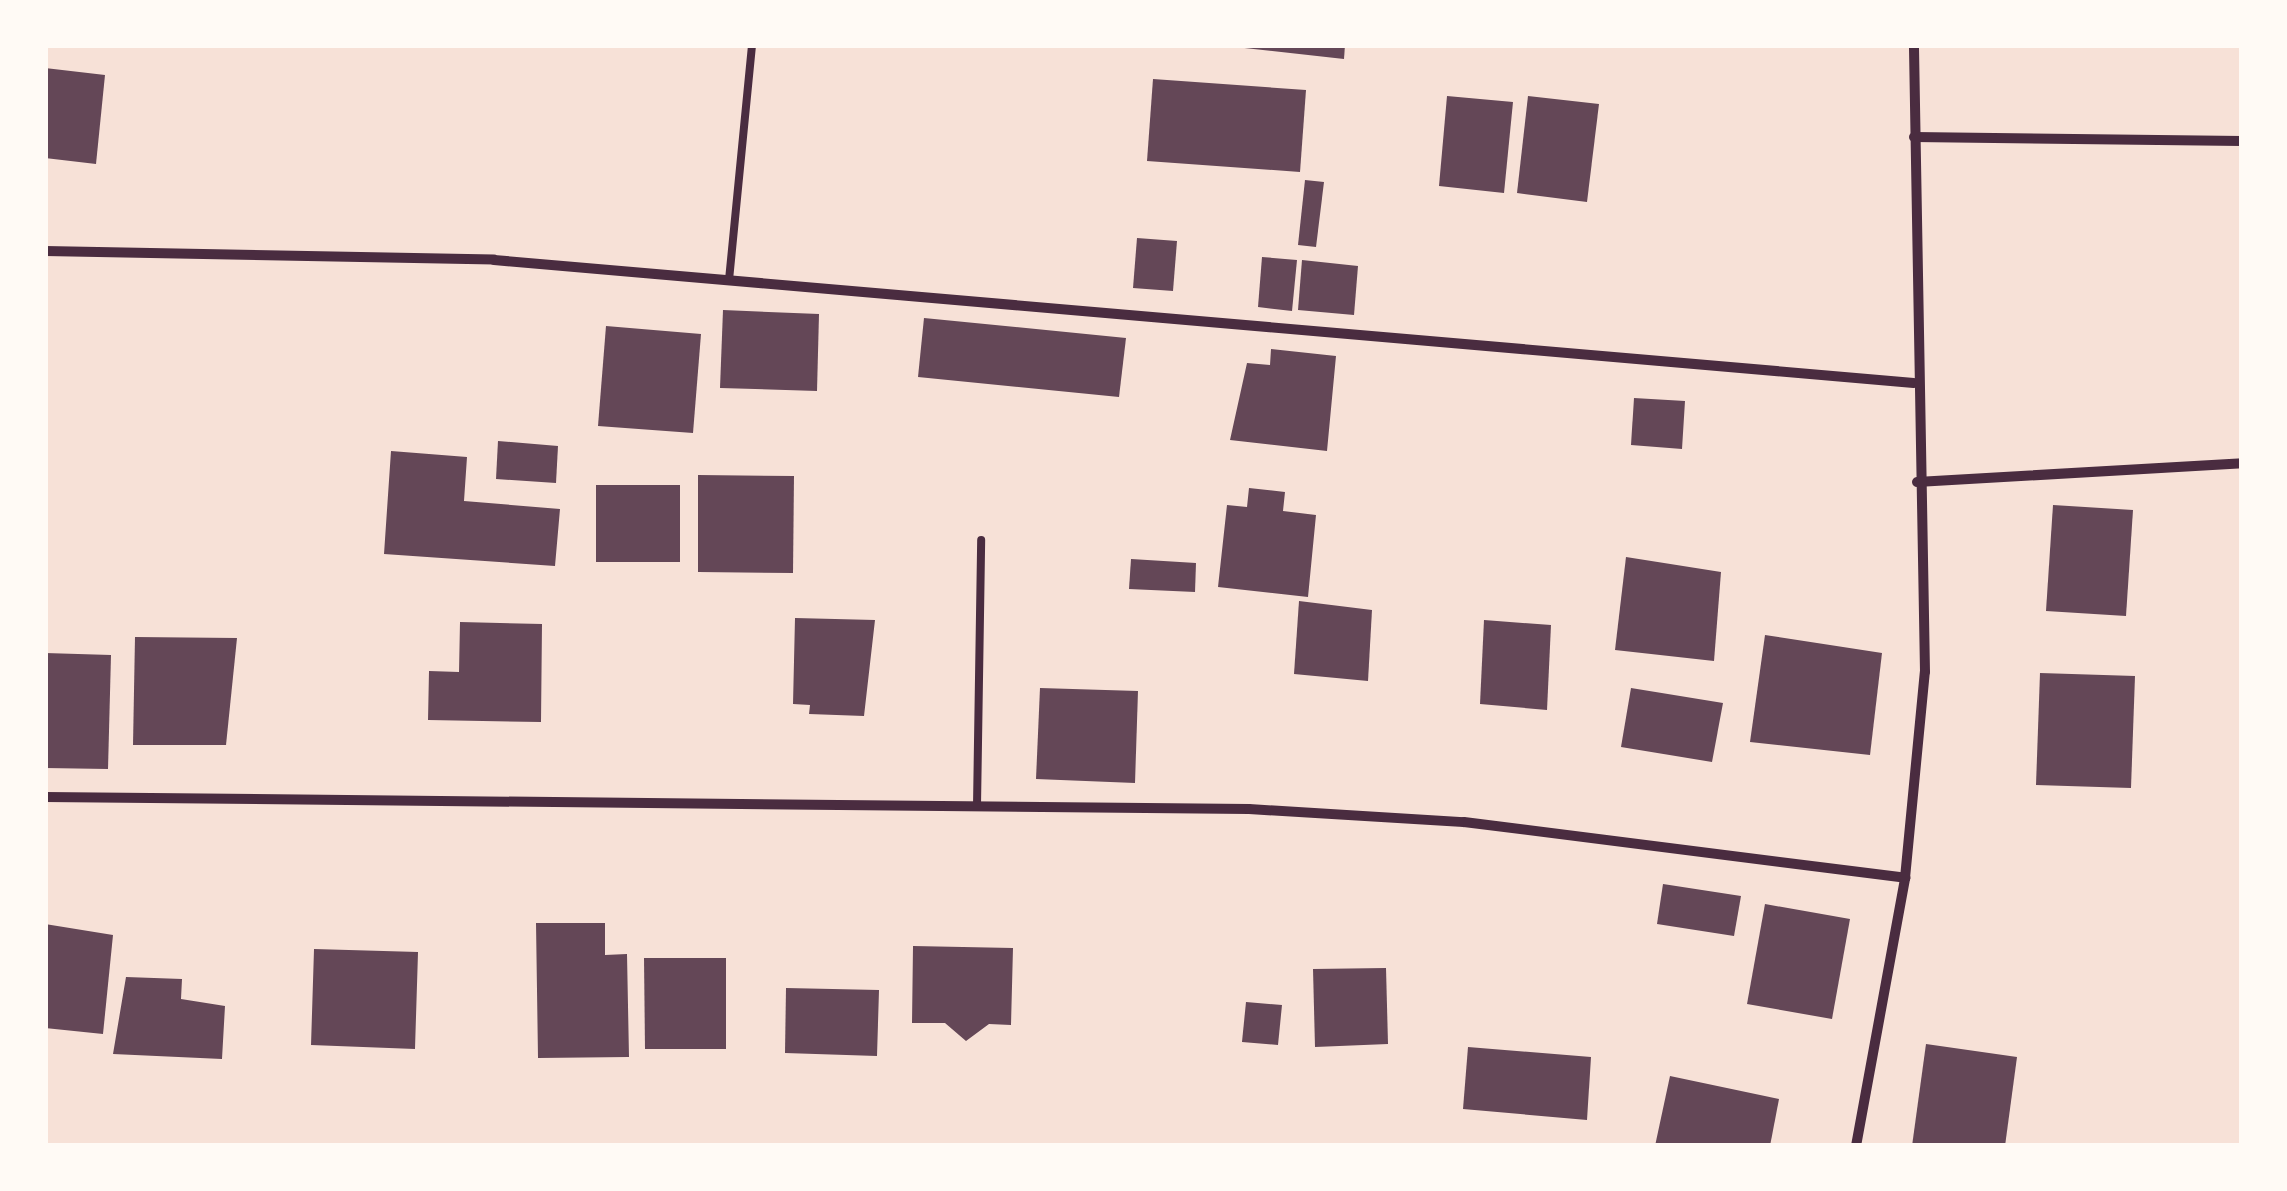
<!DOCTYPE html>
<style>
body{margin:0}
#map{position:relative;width:2287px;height:1191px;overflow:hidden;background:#f7e1d7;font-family:"Playfair Display",serif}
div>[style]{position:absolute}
.building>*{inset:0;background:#644757}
.service>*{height:8px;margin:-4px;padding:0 4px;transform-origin:4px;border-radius:4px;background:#4a2c40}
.minor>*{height:10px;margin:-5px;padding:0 5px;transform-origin:5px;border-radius:5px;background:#4a2c40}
span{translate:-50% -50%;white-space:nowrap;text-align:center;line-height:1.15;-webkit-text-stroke:8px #fffaf5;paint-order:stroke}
.frame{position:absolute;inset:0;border:48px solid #fffaf5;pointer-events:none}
</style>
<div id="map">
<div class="building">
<div style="clip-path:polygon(1217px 45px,1345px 45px,1344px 59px)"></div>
<div style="clip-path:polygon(45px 68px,105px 75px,96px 164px,45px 158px)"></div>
<div style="clip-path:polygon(1153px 79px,1306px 90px,1300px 172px,1147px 161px)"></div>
<div style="clip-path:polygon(1447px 96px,1513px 102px,1504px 193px,1439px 186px)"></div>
<div style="clip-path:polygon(1528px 96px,1599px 104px,1587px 202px,1517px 193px)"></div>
<div style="clip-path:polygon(1305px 180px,1324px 182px,1316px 247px,1298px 245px)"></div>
<div style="clip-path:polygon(1137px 238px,1177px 241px,1173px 291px,1133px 288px)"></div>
<div style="clip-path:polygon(1262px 257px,1297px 260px,1292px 311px,1258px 307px)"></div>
<div style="clip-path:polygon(1302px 260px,1358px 266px,1354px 315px,1298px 310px)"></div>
<div style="clip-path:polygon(723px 310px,819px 314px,817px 391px,720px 388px)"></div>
<div style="clip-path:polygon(924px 318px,1126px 338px,1119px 397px,918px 377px)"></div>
<div style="clip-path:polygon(606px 326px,701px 334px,693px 433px,598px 426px)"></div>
<div style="clip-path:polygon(1271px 349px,1336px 356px,1327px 451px,1230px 440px,1247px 363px,1270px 365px)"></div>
<div style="clip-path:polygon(1634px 398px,1685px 401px,1682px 449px,1631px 445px)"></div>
<div style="clip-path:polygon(498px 441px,558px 446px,556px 483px,496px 479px)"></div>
<div style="clip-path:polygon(391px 451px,467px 457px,464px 501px,560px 509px,555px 566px,384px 554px)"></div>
<div style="clip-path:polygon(698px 475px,794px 476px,793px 573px,698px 572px)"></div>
<div style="clip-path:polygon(596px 485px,680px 485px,680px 562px,596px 562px)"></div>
<div style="clip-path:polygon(1249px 488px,1285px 492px,1283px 511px,1316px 515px,1308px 597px,1218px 587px,1227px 505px,1247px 507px)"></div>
<div style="clip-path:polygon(2053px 505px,2133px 510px,2126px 616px,2046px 611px)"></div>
<div style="clip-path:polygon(1626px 557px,1721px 572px,1714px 661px,1615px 650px)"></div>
<div style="clip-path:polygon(1131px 559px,1196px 563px,1195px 592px,1129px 589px)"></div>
<div style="clip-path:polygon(1299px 601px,1372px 610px,1368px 681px,1294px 674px)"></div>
<div style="clip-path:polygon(795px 618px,875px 620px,864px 716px,809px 714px,810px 705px,793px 704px)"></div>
<div style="clip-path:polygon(1484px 620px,1551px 625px,1547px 710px,1480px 704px)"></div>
<div style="clip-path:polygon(460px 622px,542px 624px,541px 722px,428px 720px,429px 671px,459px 672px)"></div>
<div style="clip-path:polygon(1765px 635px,1882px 653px,1870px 755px,1750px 742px)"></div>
<div style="clip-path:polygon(135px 637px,237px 638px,226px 745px,133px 745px)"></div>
<div style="clip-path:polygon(45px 653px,111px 655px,108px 769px,45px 768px)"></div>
<div style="clip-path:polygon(2040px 673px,2135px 676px,2131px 788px,2036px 785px)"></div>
<div style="clip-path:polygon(1040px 688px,1138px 691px,1135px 783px,1036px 779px)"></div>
<div style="clip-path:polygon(1631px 688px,1723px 703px,1712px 762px,1621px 747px)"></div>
<div style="clip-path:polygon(1663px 884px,1741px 896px,1734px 936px,1657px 924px)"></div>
<div style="clip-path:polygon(1765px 904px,1850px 919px,1832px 1019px,1747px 1004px)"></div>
<div style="clip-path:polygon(536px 923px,605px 923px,605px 955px,627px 954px,629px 1057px,538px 1058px)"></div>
<div style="clip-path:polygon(45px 924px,113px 935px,103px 1034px,45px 1028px)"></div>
<div style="clip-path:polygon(913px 946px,1013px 948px,1011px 1025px,989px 1024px,966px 1041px,945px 1023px,912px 1023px)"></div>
<div style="clip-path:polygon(314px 949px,418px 952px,415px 1049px,311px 1045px)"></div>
<div style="clip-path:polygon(644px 958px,726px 958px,726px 1049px,645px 1049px)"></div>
<div style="clip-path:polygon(1386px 968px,1388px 1044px,1315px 1047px,1313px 969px)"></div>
<div style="clip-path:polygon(126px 977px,182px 979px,181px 999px,225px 1006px,222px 1059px,113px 1054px)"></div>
<div style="clip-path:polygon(786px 988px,879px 990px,877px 1056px,785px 1053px)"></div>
<div style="clip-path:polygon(1246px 1002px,1282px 1005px,1278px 1045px,1242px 1042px)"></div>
<div style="clip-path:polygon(1926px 1044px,2017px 1057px,2005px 1146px,1912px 1146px)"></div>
<div style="clip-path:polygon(1468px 1047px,1591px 1057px,1587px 1120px,1463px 1109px)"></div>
<div style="clip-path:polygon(1670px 1076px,1779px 1099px,1770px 1146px,1655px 1146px)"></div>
</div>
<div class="service">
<div style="left:729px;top:280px;width:236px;rotate:-84.4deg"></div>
<div style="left:977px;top:806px;width:266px;rotate:-89.1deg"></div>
</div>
<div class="minor">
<div style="left:1914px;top:137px;width:328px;rotate:0.7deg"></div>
<div style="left:45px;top:251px;width:449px;rotate:1.1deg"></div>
<div style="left:494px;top:260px;width:1425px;rotate:4.95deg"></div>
<div style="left:1917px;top:482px;width:326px;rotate:-3.3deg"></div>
<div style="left:45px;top:797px;width:1204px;rotate:0.57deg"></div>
<div style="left:1249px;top:809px;width:215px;rotate:3.5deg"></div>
<div style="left:1464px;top:822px;width:445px;rotate:7.2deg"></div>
<div style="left:1856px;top:1146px;width:272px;rotate:-79.6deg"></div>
<div style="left:1905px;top:878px;width:207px;rotate:-84.5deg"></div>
<div style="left:1925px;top:672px;width:627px;rotate:-91.01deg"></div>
</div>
<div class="frame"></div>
</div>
